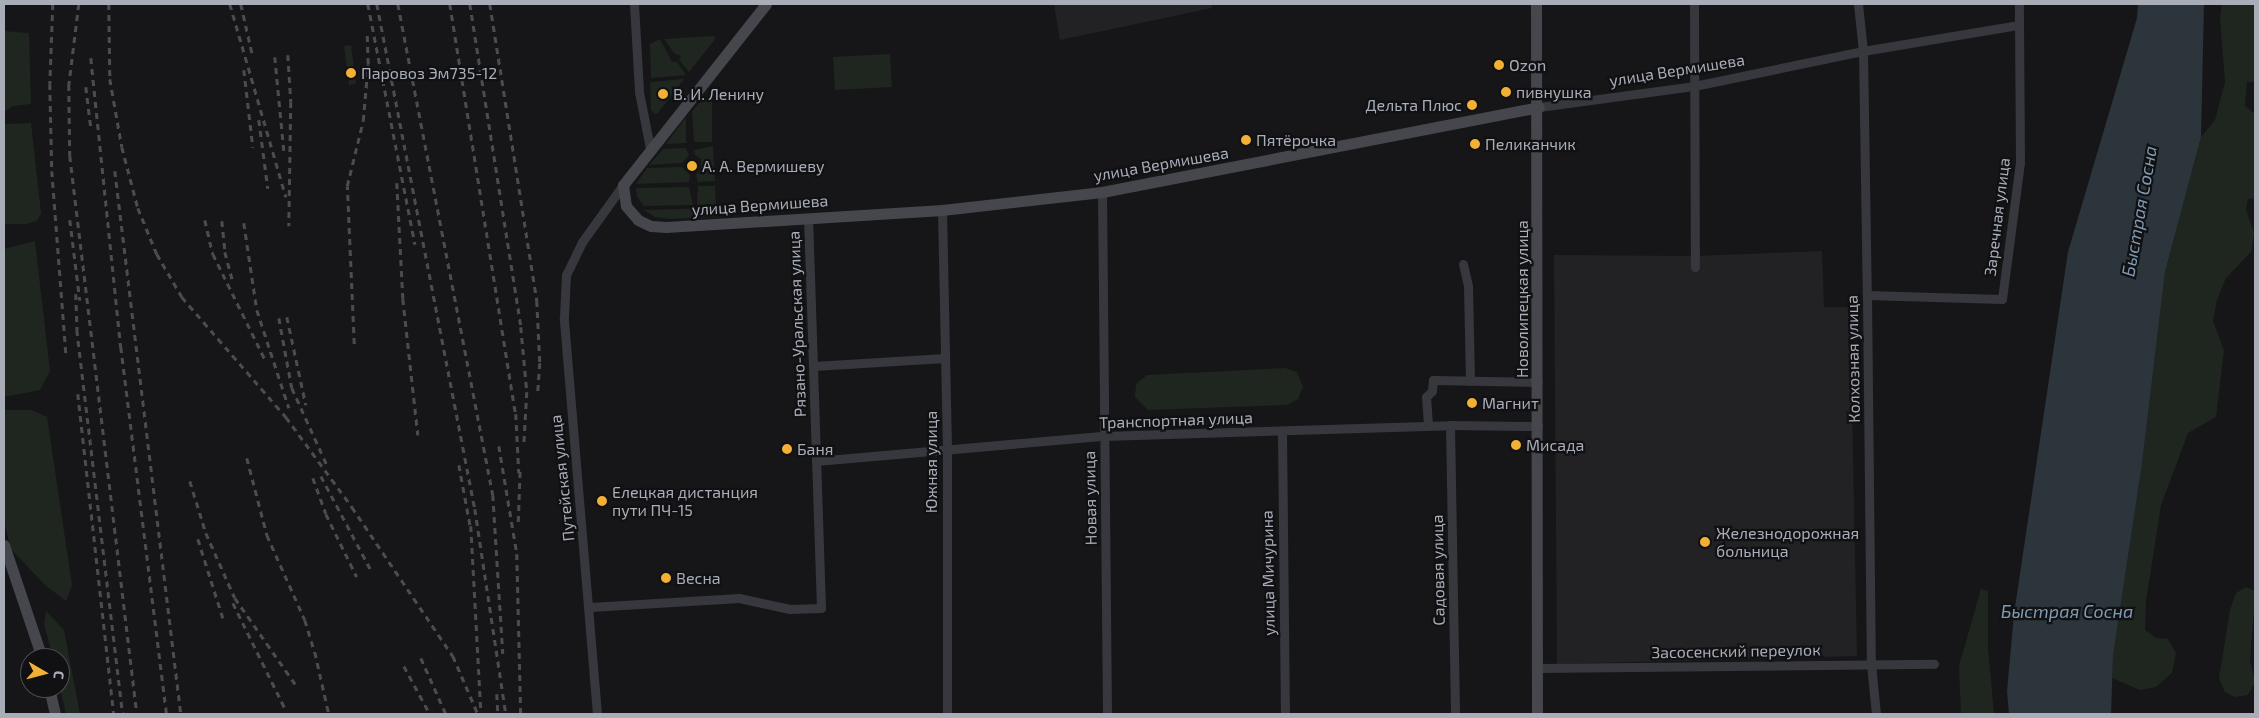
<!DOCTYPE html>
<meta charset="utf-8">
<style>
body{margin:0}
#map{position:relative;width:2259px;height:718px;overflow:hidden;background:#161618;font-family:"Exo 2",sans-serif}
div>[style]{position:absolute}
.built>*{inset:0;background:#222225}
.green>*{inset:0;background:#1e261f}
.water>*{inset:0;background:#2c353c}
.street>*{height:9px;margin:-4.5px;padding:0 4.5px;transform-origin:4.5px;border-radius:4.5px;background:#37383d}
.secondary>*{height:11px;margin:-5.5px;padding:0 5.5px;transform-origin:5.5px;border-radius:5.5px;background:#45474d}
.rail>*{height:2.5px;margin-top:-1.25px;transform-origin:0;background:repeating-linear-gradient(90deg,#4a4c52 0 6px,transparent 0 11px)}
.dots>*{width:14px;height:14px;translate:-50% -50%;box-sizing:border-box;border:2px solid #111113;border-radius:50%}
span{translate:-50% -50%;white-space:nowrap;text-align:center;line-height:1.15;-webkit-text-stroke:4.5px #111113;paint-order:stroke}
.poi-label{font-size:16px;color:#a8adb8}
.left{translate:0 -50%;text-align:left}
.right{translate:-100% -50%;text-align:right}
.street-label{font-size:16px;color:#a8adb8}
.water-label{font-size:18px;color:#7f9bb3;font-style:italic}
.frame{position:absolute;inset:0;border:5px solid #a8adb8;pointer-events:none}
.north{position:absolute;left:20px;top:648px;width:50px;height:50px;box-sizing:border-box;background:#111113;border:1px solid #4d4f55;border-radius:50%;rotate:98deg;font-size:14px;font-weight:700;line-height:20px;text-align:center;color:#a8adb8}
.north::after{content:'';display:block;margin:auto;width:18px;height:22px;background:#f2b134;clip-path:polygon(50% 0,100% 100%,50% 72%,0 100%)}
</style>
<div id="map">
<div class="built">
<div style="clip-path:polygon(1054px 4px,1211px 4px,1212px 8px,1060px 40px)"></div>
<div style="clip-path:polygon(1822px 251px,1824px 307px,1850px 307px,1857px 656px,1557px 664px,1554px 255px,1694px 256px)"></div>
</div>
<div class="green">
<div style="clip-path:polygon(2222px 4px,2255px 4px,2255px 82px,2247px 82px,2245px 106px,2255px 114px,2255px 198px,2248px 199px,2246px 209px,2254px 233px,2251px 252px,2226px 278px,2217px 300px,2213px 321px,2224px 350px,2216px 417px,2188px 433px,2161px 505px,2146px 601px,2145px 630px,2156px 638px,2168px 639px,2176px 653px,2172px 673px,2156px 687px,2140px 690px,2112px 678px,2113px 656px,2142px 464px,2165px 272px,2201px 137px,2215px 120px,2225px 82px,2220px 17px)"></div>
<div style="clip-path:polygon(4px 31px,29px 33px,31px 104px,13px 106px,4px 112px)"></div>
<div style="clip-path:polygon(713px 36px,716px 38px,689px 72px,679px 60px,681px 56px,674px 53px,664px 39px)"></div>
<div style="clip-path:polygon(660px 39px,672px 62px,677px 62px,686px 75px,651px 78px,650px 44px)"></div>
<div style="clip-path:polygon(351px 45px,356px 84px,349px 85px,344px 46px)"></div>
<div style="clip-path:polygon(890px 54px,892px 87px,835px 90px,833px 57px)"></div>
<div style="clip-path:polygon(684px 79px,658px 113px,655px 114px,651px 110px,650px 82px)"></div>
<div style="clip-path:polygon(703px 98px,707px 102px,712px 98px,712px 142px,696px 142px,694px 141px,692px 112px)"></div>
<div style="clip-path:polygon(686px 117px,686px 143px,666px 144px)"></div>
<div style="clip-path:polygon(31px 123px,41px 213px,37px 221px,26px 224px,4px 224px,4px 124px)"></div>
<div style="clip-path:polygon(713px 146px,715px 181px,698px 182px,696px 175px,701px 169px,701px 159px,695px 155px,694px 150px)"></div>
<div style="clip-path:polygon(686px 148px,689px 155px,682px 163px,649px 165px,663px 149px)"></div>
<div style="clip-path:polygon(682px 167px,690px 175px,689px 182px,636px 184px,647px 168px)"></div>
<div style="clip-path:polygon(698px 186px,715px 186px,716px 205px,697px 205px)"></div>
<div style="clip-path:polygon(689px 187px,693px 205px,644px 206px,637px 197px,636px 188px)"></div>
<div style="clip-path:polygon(715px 208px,716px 217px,669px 219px,655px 217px,644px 210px)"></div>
<div style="clip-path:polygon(35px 241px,50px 371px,40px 390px,4px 397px,4px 249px)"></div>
<div style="clip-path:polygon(1285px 368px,1297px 372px,1303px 387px,1298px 399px,1287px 405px,1148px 410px,1135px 397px,1136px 384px,1147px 375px)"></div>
<div style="clip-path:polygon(4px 410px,31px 410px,47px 417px,72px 585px,66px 601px,45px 585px,11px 549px,4px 522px)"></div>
<div style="clip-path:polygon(2246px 587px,2255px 591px,2255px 596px,2250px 660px,2255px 682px,2248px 695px,2235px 697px,2225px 692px,2219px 678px,2230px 610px,2236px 593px)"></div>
<div style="clip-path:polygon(1981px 589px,1988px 591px,1988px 648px,1994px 714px,1961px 714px,1959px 666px)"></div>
<div style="clip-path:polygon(46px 611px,64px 630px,80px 714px,66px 714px,60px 687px,60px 658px,53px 658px,44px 624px)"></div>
</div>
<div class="water">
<div style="clip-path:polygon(2138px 4px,2204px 4px,2201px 137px,2165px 272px,2142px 464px,2113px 656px,2111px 714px,2009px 714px,2007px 691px,2014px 614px,2068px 252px,2137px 18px)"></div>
</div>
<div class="street">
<div style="left:634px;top:4px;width:88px;rotate:86.7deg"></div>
<div style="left:639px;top:92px;width:57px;rotate:78.9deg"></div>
<div style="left:1694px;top:4px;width:263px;rotate:89.8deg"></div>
<div style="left:1858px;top:4px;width:47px;rotate:83.9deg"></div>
<div style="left:1863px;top:51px;width:244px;rotate:89.1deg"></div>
<div style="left:1867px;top:295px;width:369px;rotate:89.4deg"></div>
<div style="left:1871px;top:664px;width:50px;rotate:84.3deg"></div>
<div style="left:1539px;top:107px;width:156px;rotate:-7.7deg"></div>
<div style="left:1694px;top:86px;width:173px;rotate:-11.7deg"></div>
<div style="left:1863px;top:51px;width:158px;rotate:-9.5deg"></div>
<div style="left:1102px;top:192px;width:522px;rotate:89.45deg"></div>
<div style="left:942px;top:210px;width:239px;rotate:88.8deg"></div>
<div style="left:947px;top:449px;width:265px;rotate:90deg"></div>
<div style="left:1463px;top:264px;width:23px;rotate:77deg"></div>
<div style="left:1468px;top:286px;width:95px;rotate:88.8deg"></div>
<div style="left:1867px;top:295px;width:135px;rotate:1.7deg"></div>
<div style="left:2002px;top:299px;width:137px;rotate:-82.5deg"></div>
<div style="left:2020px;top:163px;width:159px;rotate:-90.4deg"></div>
<div style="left:814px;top:366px;width:131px;rotate:-3.5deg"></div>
<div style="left:1428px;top:425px;width:28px;rotate:-94deg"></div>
<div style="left:1426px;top:397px;width:8px;rotate:-45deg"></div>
<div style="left:1432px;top:391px;width:11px;rotate:-85deg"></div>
<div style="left:1433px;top:380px;width:105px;rotate:1.1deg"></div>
<div style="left:1450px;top:425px;width:289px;rotate:89deg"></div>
<div style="left:1282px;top:432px;width:282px;rotate:89.4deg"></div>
<div style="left:816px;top:461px;width:289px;rotate:-5deg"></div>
<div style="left:1104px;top:436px;width:346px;rotate:-1.8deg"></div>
<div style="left:1450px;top:425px;width:88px;rotate:0.7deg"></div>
<div style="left:590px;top:607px;width:149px;rotate:-3.5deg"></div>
<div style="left:739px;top:598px;width:52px;rotate:12.2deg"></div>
<div style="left:790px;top:609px;width:31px;rotate:-2deg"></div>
<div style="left:821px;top:608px;width:390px;rotate:-91.9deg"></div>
<div style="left:1539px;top:668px;width:395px;rotate:-0.6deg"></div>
<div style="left:597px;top:714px;width:398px;rotate:-94.8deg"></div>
<div style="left:564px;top:317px;width:42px;rotate:-87.3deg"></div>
<div style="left:566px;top:275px;width:37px;rotate:-64deg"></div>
<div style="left:582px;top:242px;width:70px;rotate:-54.3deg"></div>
</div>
<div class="secondary">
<div style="left:766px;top:4px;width:231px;rotate:128.3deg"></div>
<div style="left:623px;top:185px;width:21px;rotate:82deg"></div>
<div style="left:626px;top:206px;width:18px;rotate:49deg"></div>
<div style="left:638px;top:220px;width:14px;rotate:25deg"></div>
<div style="left:651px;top:226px;width:15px;rotate:4deg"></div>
<div style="left:666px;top:227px;width:277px;rotate:-3.5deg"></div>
<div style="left:942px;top:210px;width:161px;rotate:-6.4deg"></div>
<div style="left:1102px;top:192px;width:445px;rotate:-11deg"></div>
<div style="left:1536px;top:4px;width:710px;rotate:89.92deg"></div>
<div style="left:4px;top:545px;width:119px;rotate:71.4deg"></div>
<div style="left:49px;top:688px;width:27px;rotate:77deg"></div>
</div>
<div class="rail">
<div style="left:53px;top:4px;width:80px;rotate:92.1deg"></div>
<div style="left:50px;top:84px;width:87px;rotate:88.7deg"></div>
<div style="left:52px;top:171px;width:185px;rotate:85.6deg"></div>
<div style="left:79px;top:4px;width:82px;rotate:97deg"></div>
<div style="left:69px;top:85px;width:71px;rotate:89.2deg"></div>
<div style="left:70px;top:156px;width:562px;rotate:83.15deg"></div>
<div style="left:109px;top:4px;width:75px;rotate:89.2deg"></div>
<div style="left:110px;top:79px;width:69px;rotate:80deg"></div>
<div style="left:122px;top:147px;width:63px;rotate:75.3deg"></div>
<div style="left:138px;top:208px;width:50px;rotate:67.6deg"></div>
<div style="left:157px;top:254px;width:50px;rotate:59.8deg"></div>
<div style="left:182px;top:297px;width:159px;rotate:49.1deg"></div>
<div style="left:286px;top:417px;width:112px;rotate:53.7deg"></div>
<div style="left:352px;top:507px;width:180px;rotate:55.9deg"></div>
<div style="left:453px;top:656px;width:63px;rotate:66.7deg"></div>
<div style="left:230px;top:4px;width:201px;rotate:73.8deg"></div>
<div style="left:241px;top:4px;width:54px;rotate:77.2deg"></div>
<div style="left:368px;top:4px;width:245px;rotate:78.9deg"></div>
<div style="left:377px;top:4px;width:514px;rotate:79.02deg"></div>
<div style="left:475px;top:509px;width:207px;rotate:81.4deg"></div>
<div style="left:398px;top:4px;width:500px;rotate:79.05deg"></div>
<div style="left:493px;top:495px;width:159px;rotate:86.4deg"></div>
<div style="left:450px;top:4px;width:415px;rotate:80.9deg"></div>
<div style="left:516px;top:414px;width:59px;rotate:87.1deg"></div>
<div style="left:470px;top:4px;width:327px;rotate:81deg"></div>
<div style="left:521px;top:327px;width:65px;rotate:84.7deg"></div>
<div style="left:527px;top:392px;width:54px;rotate:93.2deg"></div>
<div style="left:490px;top:4px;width:301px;rotate:81deg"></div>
<div style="left:537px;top:301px;width:62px;rotate:87.2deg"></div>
<div style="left:540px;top:363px;width:30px;rotate:94deg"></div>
<div style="left:288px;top:55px;width:47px;rotate:86.3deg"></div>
<div style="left:291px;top:102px;width:124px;rotate:90.9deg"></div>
<div style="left:275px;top:57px;width:94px;rotate:84.5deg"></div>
<div style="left:91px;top:58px;width:291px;rotate:84.1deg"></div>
<div style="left:121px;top:347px;width:370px;rotate:82.9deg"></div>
<div style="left:244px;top:70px;width:78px;rotate:83.3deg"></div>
<div style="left:86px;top:87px;width:41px;rotate:83deg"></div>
<div style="left:259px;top:120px;width:69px;rotate:82.5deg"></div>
<div style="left:115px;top:171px;width:547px;rotate:83.07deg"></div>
<div style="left:397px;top:183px;width:116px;rotate:87deg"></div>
<div style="left:403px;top:299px;width:137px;rotate:83.7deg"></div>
<div style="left:70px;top:220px;width:81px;rotate:82.9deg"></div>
<div style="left:205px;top:220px;width:35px;rotate:77deg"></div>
<div style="left:213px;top:254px;width:117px;rotate:63.7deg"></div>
<div style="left:222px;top:221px;width:31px;rotate:84deg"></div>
<div style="left:225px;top:252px;width:31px;rotate:75deg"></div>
<div style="left:244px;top:223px;width:88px;rotate:81.5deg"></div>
<div style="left:257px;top:310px;width:103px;rotate:71.9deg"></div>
<div style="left:76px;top:294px;width:36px;rotate:88deg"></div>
<div style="left:77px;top:330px;width:387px;rotate:83.2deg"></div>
<div style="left:287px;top:317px;width:90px;rotate:77.8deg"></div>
<div style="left:279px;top:318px;width:71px;rotate:79.5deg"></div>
<div style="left:292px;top:388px;width:87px;rotate:65.5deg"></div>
<div style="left:354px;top:344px;width:158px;rotate:-92.5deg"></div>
<div style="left:347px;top:186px;width:67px;rotate:-76.2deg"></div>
<div style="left:363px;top:121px;width:57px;rotate:-85deg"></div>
<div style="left:368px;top:64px;width:33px;rotate:-92deg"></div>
<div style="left:78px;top:394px;width:322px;rotate:83.6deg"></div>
<div style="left:499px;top:446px;width:109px;rotate:80.5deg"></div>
<div style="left:517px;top:554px;width:160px;rotate:88.6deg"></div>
<div style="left:247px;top:458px;width:80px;rotate:75.4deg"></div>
<div style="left:267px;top:535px;width:93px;rotate:65.9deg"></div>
<div style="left:305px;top:620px;width:34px;rotate:73deg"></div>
<div style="left:315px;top:652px;width:64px;rotate:77.3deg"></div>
<div style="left:459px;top:465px;width:65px;rotate:79.4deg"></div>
<div style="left:321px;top:476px;width:106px;rotate:62deg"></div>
<div style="left:313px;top:478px;width:38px;rotate:70deg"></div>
<div style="left:326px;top:514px;width:70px;rotate:63.8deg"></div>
<div style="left:190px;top:481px;width:54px;rotate:72.9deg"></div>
<div style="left:206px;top:533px;width:71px;rotate:66deg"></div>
<div style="left:235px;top:598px;width:106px;rotate:55deg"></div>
<div style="left:518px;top:522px;width:55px;rotate:-87.9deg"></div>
<div style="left:471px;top:526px;width:184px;rotate:86.9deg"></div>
<div style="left:198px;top:539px;width:83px;rotate:72.4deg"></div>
<div style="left:233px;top:603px;width:117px;rotate:63.7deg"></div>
<div style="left:421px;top:658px;width:61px;rotate:65.9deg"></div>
<div style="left:404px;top:666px;width:55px;rotate:61.6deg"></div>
<div style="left:497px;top:694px;width:20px;rotate:87deg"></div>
</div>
<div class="dots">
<div style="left:1499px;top:65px;background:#f2b134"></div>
<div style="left:351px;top:73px;background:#f2b134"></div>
<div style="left:1506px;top:92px;background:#f2b134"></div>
<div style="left:663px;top:94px;background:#f2b134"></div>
<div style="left:1472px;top:105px;background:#f2b134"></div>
<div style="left:1246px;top:140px;background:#f2b134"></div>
<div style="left:1475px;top:144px;background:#f2b134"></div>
<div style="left:692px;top:166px;background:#f2b134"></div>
<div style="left:1472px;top:403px;background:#f2b134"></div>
<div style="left:1516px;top:445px;background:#f2b134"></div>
<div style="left:787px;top:449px;background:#f2b134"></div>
<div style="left:602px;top:501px;background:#f2b134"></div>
<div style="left:1705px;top:542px;background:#f2b134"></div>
<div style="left:666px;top:578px;background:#f2b134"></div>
</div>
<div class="poi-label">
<span class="left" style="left:1509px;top:65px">Ozon</span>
<span class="left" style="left:361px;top:73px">Паровоз Эм735-12</span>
<span class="left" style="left:1516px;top:92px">пивнушка</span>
<span class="left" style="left:673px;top:94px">В. И. Ленину</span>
<span class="right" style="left:1462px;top:105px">Дельта Плюс</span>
<span class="left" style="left:1256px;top:140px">Пятёрочка</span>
<span class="left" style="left:1485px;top:144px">Пеликанчик</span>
<span class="left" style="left:702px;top:166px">А. А. Вермишеву</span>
<span class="left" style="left:1482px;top:403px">Магнит</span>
<span class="left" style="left:1526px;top:445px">Мисада</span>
<span class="left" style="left:797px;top:449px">Баня</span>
<span class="left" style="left:612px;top:501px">Елецкая дистанция<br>пути ПЧ-15</span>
<span class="left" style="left:1716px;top:542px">Железнодорожная<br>больница</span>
<span class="left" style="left:676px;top:578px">Весна</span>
</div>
<div class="street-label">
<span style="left:1677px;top:70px;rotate:-9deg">улица Вермишева</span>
<span style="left:1161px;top:164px;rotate:-10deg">улица Вермишева</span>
<span style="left:760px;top:205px;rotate:-4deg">улица Вермишева</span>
<span style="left:1997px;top:217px;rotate:-83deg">Заречная улица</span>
<span style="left:1522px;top:299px;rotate:-90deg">Новолипецкая улица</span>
<span style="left:797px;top:324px;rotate:-92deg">Рязано-Уральская улица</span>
<span style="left:1853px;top:359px;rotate:-91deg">Колхозная улица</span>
<span style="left:1176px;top:420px;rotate:-2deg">Транспортная улица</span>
<span style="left:931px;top:462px;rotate:-90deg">Южная улица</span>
<span style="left:562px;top:478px;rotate:-96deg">Путейская улица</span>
<span style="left:1090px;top:498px;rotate:-91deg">Новая улица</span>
<span style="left:1438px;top:570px;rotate:-91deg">Садовая улица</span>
<span style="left:1268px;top:573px;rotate:-91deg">улица Мичурина</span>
<span style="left:1736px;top:651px;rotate:-1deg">Засосенский переулок</span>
</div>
<div class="water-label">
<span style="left:2139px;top:211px;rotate:-80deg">Быстрая Сосна</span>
<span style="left:2067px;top:611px">Быстрая Сосна</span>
</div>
<div class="frame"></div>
<div class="north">С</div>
</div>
